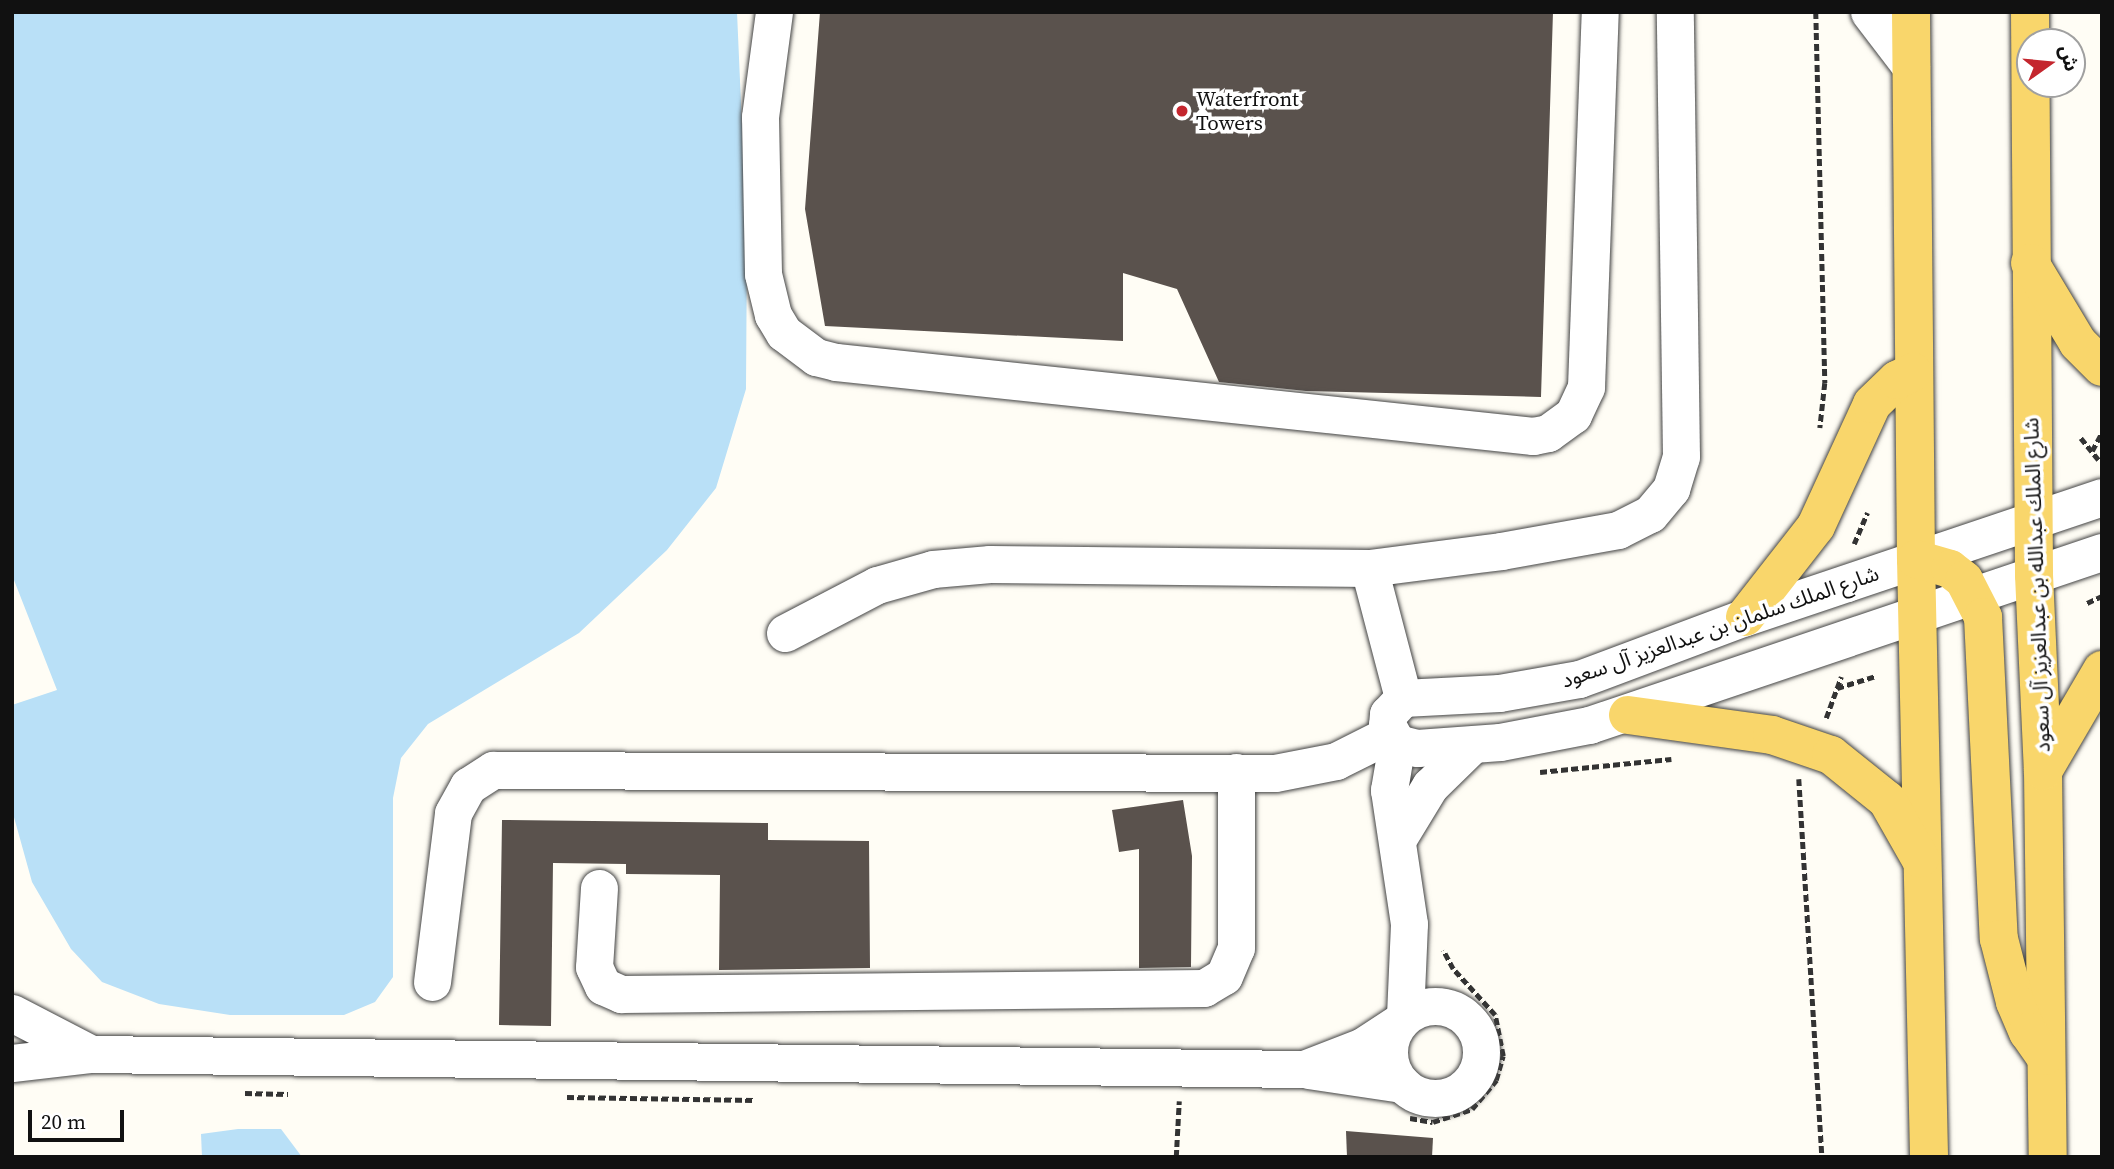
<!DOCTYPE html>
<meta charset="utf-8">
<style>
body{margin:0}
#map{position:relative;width:2114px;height:1169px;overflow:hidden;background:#fffdf5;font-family:"Source Serif 4","Noto Sans Arabic",serif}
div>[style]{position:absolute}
.water>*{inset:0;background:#b9e0f7}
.building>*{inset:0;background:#5a524d}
.path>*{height:4.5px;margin-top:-2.25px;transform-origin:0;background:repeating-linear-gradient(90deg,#333 0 7px,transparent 0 10.5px)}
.roads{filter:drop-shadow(0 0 2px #444) drop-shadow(0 0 2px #444)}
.minor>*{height:37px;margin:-18.5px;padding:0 18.5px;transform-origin:18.5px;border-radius:18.5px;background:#fff}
.minor>.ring{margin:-18.5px;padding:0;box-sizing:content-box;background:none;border:37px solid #fff;border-radius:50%}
.major>*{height:38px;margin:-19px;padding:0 19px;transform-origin:19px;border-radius:19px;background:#f9d66b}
.dots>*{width:19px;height:19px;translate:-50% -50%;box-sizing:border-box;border:4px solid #fff;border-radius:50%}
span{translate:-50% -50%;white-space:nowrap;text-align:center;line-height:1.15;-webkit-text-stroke:7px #fff;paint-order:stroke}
.poi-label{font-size:21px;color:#111}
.left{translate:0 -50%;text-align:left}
.street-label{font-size:21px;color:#111}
.frame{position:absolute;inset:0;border:14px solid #111;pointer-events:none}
.north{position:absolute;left:2016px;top:28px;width:70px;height:70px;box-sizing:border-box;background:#fff;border:2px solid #a0a0a0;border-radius:50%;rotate:75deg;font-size:19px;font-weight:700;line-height:28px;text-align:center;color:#111}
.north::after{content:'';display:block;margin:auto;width:24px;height:32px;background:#c4262e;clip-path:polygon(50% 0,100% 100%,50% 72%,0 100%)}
.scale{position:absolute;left:28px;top:1110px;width:96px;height:32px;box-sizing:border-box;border:4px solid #111;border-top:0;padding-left:9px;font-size:21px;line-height:24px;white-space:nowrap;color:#111;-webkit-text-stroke:5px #fff;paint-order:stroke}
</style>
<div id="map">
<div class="water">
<div style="clip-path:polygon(12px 12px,737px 12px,747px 241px,746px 389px,716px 488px,667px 550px,579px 633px,428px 724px,401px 758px,393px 798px,393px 977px,375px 1002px,344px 1015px,230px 1015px,159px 1004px,102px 982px,71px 949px,32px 882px,12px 810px,12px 705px,57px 690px,12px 575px)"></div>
<div style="clip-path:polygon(238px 1129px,281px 1129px,302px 1157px,202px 1157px,201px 1134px)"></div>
</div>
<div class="building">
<div style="clip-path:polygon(820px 12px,1553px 12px,1541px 397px,1306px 391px,1219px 382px,1177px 289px,1123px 273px,1123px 341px,825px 326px,805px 209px)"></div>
<div style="clip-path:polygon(1183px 800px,1192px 856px,1191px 967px,1139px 968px,1139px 849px,1119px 852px,1112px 810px)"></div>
<div style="clip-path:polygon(502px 820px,768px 823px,768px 840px,869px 841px,870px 968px,719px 970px,720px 875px,626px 874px,626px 864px,553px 863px,551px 1026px,499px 1025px)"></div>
<div style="clip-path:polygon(1346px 1131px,1433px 1138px,1432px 1157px,1347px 1157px)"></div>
</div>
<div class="path">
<div style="left:1816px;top:12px;width:371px;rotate:88.6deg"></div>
<div style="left:1825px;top:383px;width:45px;rotate:96.3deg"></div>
<div style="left:2081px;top:438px;width:28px;rotate:51deg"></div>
<div style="left:2092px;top:451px;width:21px;rotate:-62deg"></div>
<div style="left:1854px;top:544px;width:34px;rotate:-67deg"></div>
<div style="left:2087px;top:603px;width:17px;rotate:-25deg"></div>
<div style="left:1837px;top:688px;width:41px;rotate:-17.1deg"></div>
<div style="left:1826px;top:718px;width:44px;rotate:-69.9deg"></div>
<div style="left:1540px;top:772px;width:132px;rotate:-5.7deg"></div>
<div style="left:1799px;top:779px;width:379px;rotate:86.5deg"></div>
<div style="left:245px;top:1093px;width:43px;rotate:1.3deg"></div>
<div style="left:567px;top:1097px;width:187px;rotate:0.9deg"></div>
<div style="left:1410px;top:1118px;width:23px;rotate:10deg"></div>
<div style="left:1433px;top:1122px;width:41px;rotate:-18.4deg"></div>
<div style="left:1472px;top:1109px;width:38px;rotate:-50deg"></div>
<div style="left:1496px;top:1080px;width:25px;rotate:-74deg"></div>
<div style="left:1503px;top:1056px;width:42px;rotate:-101deg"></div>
<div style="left:1495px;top:1015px;width:62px;rotate:-132.4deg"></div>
<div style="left:1453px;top:969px;width:21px;rotate:-118deg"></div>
<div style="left:1176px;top:1157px;width:56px;rotate:-86.9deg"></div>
</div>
<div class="roads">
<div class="minor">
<div style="left:774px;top:12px;width:106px;rotate:97.6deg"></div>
<div style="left:760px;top:117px;width:157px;rotate:88.9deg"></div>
<div style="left:763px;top:274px;width:42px;rotate:76.3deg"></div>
<div style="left:773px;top:315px;width:21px;rotate:59deg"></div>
<div style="left:784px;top:333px;width:40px;rotate:37deg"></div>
<div style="left:816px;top:357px;width:21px;rotate:14deg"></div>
<div style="left:836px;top:362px;width:701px;rotate:6.06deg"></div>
<div style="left:1533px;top:436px;width:15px;rotate:-11deg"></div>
<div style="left:1548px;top:433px;width:31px;rotate:-36deg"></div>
<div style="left:1573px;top:415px;width:31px;rotate:-65deg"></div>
<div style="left:1586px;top:387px;width:375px;rotate:-87.9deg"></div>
<div style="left:1869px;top:12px;width:69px;rotate:52.6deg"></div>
<div style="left:2102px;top:497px;width:377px;rotate:161.4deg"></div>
<div style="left:1745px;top:617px;width:177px;rotate:159.5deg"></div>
<div style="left:1579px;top:679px;width:81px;rotate:170.1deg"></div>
<div style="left:1499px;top:693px;width:96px;rotate:177deg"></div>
<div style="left:1403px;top:698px;width:22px;rotate:133deg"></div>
<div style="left:1388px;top:714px;width:11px;rotate:95deg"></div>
<div style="left:1387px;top:725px;width:21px;rotate:61deg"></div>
<div style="left:1397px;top:743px;width:21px;rotate:14deg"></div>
<div style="left:1417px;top:748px;width:83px;rotate:-4.1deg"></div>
<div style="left:1500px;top:742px;width:91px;rotate:-10.8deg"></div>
<div style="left:1589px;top:725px;width:541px;rotate:-18.64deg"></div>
<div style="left:1369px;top:568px;width:134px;rotate:75.3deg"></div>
<div style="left:785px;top:633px;width:104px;rotate:-27.6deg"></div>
<div style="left:877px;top:585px;width:58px;rotate:-15.9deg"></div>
<div style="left:933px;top:569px;width:57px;rotate:-5deg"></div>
<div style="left:990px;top:564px;width:379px;rotate:0.6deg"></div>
<div style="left:1369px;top:568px;width:133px;rotate:-7.3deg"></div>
<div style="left:1501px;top:551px;width:119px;rotate:-10.2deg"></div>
<div style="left:1618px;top:530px;width:36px;rotate:-27deg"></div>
<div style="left:1650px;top:514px;width:33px;rotate:-50deg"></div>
<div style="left:1671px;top:489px;width:34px;rotate:-73deg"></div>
<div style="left:1681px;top:457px;width:445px;rotate:-90.8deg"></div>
<div style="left:1397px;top:743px;width:48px;rotate:99.7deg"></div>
<div style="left:1389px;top:790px;width:135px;rotate:81.5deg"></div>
<div style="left:1409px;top:924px;width:92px;rotate:92.5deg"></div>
<div style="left:1399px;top:837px;width:60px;rotate:-58.7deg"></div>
<div style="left:1430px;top:786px;width:59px;rotate:-44.3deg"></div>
<div style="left:599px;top:888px;width:79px;rotate:93.6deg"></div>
<div style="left:594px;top:967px;width:21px;rotate:65deg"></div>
<div style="left:603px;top:986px;width:20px;rotate:24deg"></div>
<div style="left:621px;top:994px;width:583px;rotate:-0.59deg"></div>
<div style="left:1204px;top:988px;width:23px;rotate:-31deg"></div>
<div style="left:1224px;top:976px;width:30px;rotate:-67deg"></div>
<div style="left:1236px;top:948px;width:176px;rotate:-90deg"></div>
<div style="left:432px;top:982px;width:170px;rotate:-82.9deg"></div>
<div style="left:453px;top:813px;width:31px;rotate:-61deg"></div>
<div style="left:468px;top:786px;width:30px;rotate:-33deg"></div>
<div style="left:493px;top:770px;width:782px;rotate:0.22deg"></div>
<div style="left:1275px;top:773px;width:62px;rotate:-11.1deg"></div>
<div style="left:1336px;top:761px;width:60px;rotate:-26.6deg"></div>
<div class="ring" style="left:1389px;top:1006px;width:55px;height:55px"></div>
<div style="left:12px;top:1013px;width:89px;rotate:27.4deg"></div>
<div style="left:12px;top:1063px;width:80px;rotate:-6.5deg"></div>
<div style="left:91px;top:1054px;width:1213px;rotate:0.71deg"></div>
<div style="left:1304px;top:1069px;width:63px;rotate:-21.3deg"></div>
<div style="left:1363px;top:1046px;width:42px;rotate:-33.3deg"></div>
<div style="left:1308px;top:1070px;width:95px;rotate:8.5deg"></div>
</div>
<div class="major">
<div style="left:1911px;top:12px;width:547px;rotate:89.48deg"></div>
<div style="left:1916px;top:559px;width:598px;rotate:88.75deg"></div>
<div style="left:2030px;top:12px;width:563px;rotate:89.59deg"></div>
<div style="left:2034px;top:575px;width:196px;rotate:87.4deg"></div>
<div style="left:2043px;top:771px;width:386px;rotate:89.3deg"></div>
<div style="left:2030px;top:263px;width:93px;rotate:59deg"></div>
<div style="left:2078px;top:343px;width:34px;rotate:45deg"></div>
<div style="left:1916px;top:559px;width:35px;rotate:16deg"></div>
<div style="left:1950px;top:569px;width:18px;rotate:38deg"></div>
<div style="left:1964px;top:580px;width:42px;rotate:62.8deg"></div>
<div style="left:1983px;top:617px;width:322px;rotate:87.2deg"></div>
<div style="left:1999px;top:939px;width:65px;rotate:75.7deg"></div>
<div style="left:2015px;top:1002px;width:33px;rotate:67deg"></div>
<div style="left:2028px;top:1032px;width:29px;rotate:55deg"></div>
<div style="left:1745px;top:617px;width:115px;rotate:-52deg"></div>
<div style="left:1816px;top:526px;width:134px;rotate:-65.3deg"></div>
<div style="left:1872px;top:404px;width:35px;rotate:-44deg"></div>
<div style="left:1897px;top:380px;width:18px;rotate:-27deg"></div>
<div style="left:1628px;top:715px;width:145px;rotate:7.9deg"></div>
<div style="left:1772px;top:735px;width:62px;rotate:18.7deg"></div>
<div style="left:1831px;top:755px;width:72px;rotate:38.8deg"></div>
<div style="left:1887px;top:800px;width:67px;rotate:60.4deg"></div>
<div style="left:2043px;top:771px;width:117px;rotate:-59.7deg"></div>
</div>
</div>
<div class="dots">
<div style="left:1182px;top:111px;background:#c4262e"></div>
</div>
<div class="poi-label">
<span class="left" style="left:1196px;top:111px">Waterfront<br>Towers</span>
</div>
<div class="street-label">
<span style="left:2037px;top:585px;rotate:-92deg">شارع الملك عبدالله بن عبدالعزيز آل سعود</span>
<span style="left:1720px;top:627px;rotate:-19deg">شارع الملك سلمان بن عبدالعزيز آل سعود</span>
</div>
<div class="frame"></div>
<div class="north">ش</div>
<div class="scale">20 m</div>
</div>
